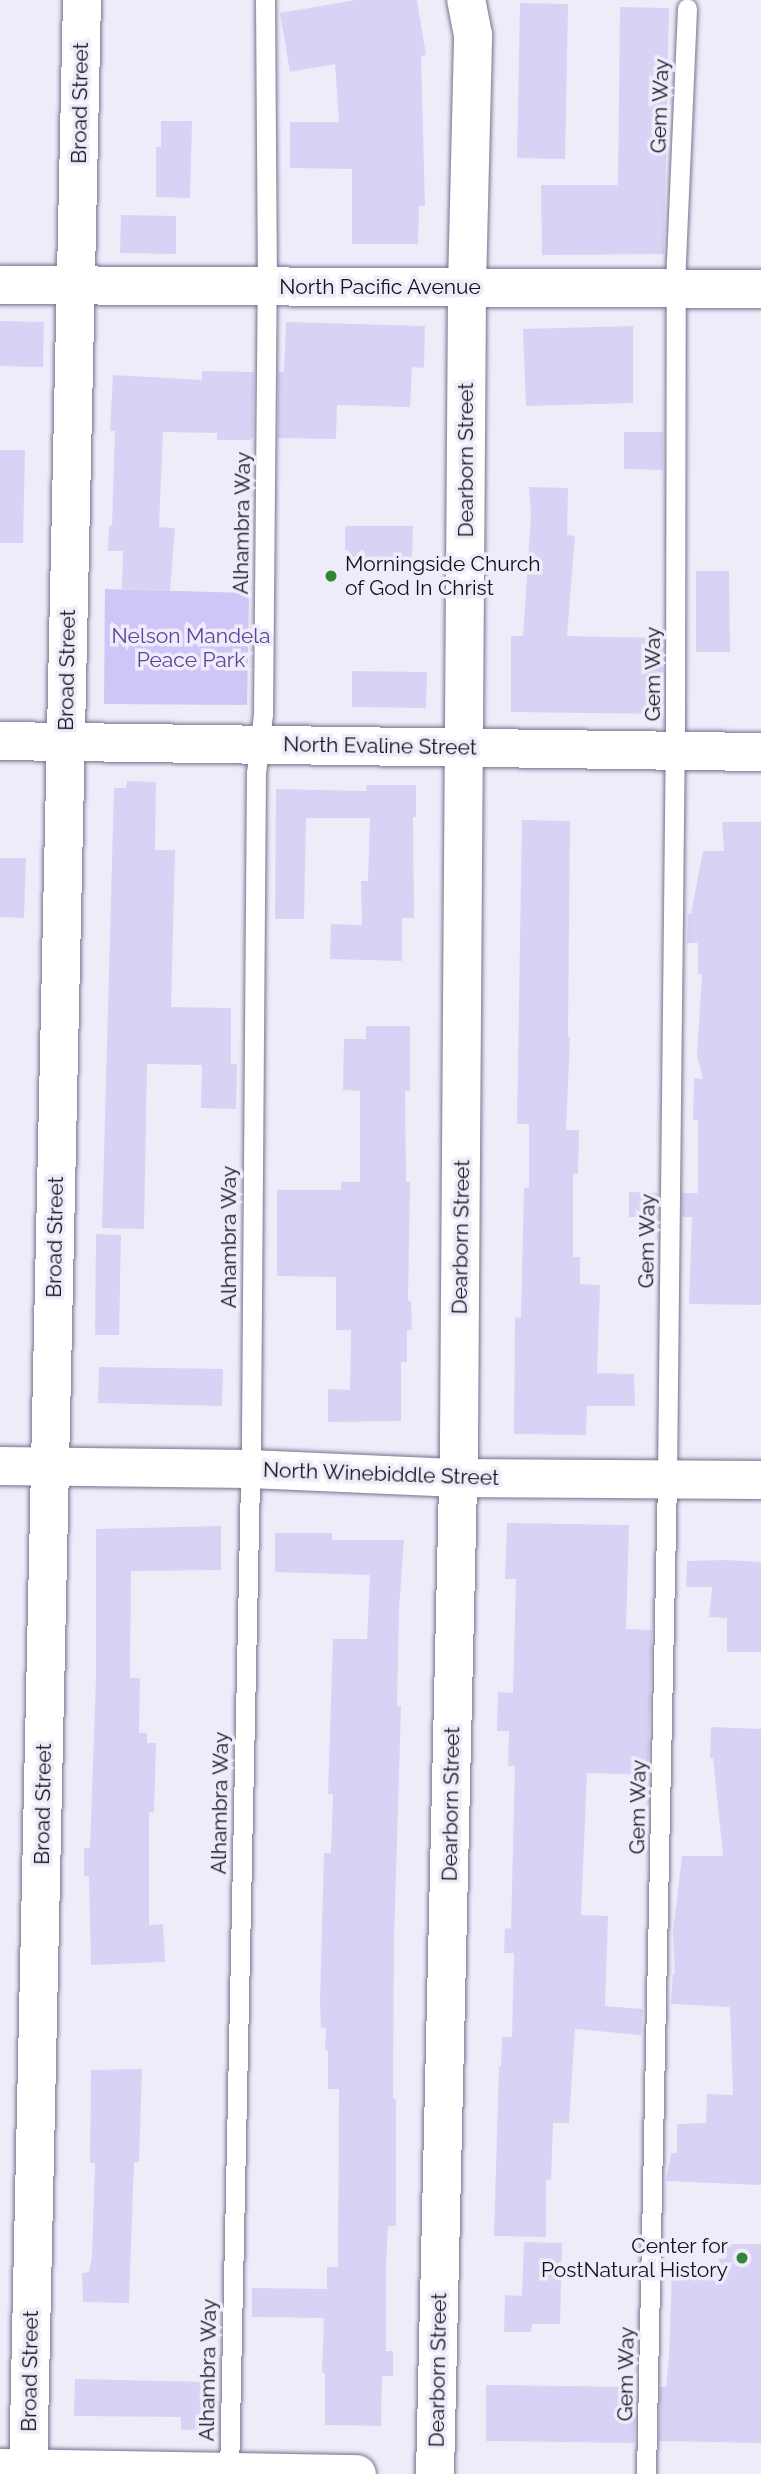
<!DOCTYPE html>
<style>
body{margin:0}
#map{position:relative;width:761px;height:2474px;overflow:hidden;background:#efecfa;font-family:Raleway,sans-serif}
div>[style]{position:absolute}
.green>*{inset:0;background:#d0c5f7}
.building>*{inset:0;background:#d9d2f4}
.roads{filter:drop-shadow(0 0 2px #787290) drop-shadow(0 0 2px #787290)}
.service>*{height:19px;margin:-9.5px;padding:0 9.5px;transform-origin:9.5px;border-radius:9.5px;background:#fff}
.minor>*{height:38px;margin:-19px;padding:0 19px;transform-origin:19px;border-radius:19px;background:#fff}
.dots>*{width:19px;height:19px;translate:-50% -50%;box-sizing:border-box;border:4px solid #efecfa;border-radius:50%}
span{translate:-50% -50%;white-space:nowrap;text-align:center;line-height:1.15;-webkit-text-stroke:7px #efecfa;paint-order:stroke}
.street-label{font-size:21px;color:#13101c}
.poi-label{font-size:21px;color:#13101c}
.left{translate:0 -50%;text-align:left}
.right{translate:-100% -50%;text-align:right}
.park-label{font-size:21px;color:#5e439b}
</style>
<div id="map">
<div class="green">
<div style="clip-path:polygon(105px 589px,249px 593px,247px 705px,104px 704px)"></div>
</div>
<div class="building">
<div style="clip-path:polygon(356px 0,417px 0,426px 55px,421px 56px,425px 206px,419px 206px,418px 244px,352px 244px,352px 169px,290px 168px,290px 122px,339px 122px,335px 64px,290px 72px,280px 13px)"></div>
<div style="clip-path:polygon(520px 3px,568px 4px,565px 159px,517px 158px)"></div>
<div style="clip-path:polygon(620px 7px,669px 8px,664px 254px,542px 255px,541px 185px,618px 185px)"></div>
<div style="clip-path:polygon(161px 121px,192px 121px,190px 198px,156px 197px,156px 147px,161px 147px)"></div>
<div style="clip-path:polygon(121px 215px,176px 216px,176px 254px,120px 253px)"></div>
<div style="clip-path:polygon(0 321px,44px 322px,43px 367px,0 366px)"></div>
<div style="clip-path:polygon(286px 322px,425px 326px,424px 368px,412px 367px,410px 407px,337px 405px,336px 439px,278px 438px,278px 372px,284px 372px)"></div>
<div style="clip-path:polygon(633px 326px,633px 403px,526px 406px,523px 329px)"></div>
<div style="clip-path:polygon(202px 371px,254px 372px,253px 437px,250px 440px,217px 440px,217px 433px,163px 432px,159px 527px,175px 528px,170px 591px,122px 589px,123px 551px,108px 551px,109px 525px,112px 526px,115px 431px,110px 431px,113px 375px,202px 380px)"></div>
<div style="clip-path:polygon(624px 432px,663px 432px,663px 470px,624px 469px)"></div>
<div style="clip-path:polygon(0 450px,25px 450px,23px 543px,0 543px)"></div>
<div style="clip-path:polygon(529px 487px,568px 488px,567px 535px,575px 536px,567px 636px,662px 638px,662px 714px,511px 712px,511px 636px,523px 636px,531px 515px)"></div>
<div style="clip-path:polygon(345px 526px,413px 526px,412px 557px,345px 557px)"></div>
<div style="clip-path:polygon(696px 571px,729px 571px,730px 652px,696px 652px)"></div>
<div style="clip-path:polygon(352px 671px,427px 672px,426px 708px,352px 707px)"></div>
<div style="clip-path:polygon(127px 781px,156px 782px,155px 850px,175px 850px,171px 1007px,231px 1008px,231px 1064px,237px 1064px,236px 1109px,201px 1108px,202px 1065px,147px 1064px,144px 1229px,102px 1228px,114px 788px,126px 788px)"></div>
<div style="clip-path:polygon(367px 785px,416px 785px,416px 817px,413px 817px,414px 918px,402px 918px,402px 961px,330px 959px,331px 924px,362px 925px,361px 881px,368px 881px,370px 818px,306px 818px,304px 919px,275px 919px,276px 789px,366px 791px)"></div>
<div style="clip-path:polygon(522px 820px,570px 821px,568px 1037px,570px 1037px,566px 1130px,579px 1130px,578px 1174px,573px 1174px,573px 1257px,580px 1257px,580px 1284px,600px 1285px,597px 1373px,634px 1374px,635px 1406px,587px 1406px,586px 1435px,514px 1434px,515px 1317px,521px 1318px,524px 1188px,529px 1188px,529px 1124px,517px 1124px)"></div>
<div style="clip-path:polygon(722px 822px,761px 822px,761px 1305px,689px 1304px,692px 1217px,682px 1217px,682px 1193px,698px 1193px,698px 1120px,693px 1120px,694px 1078px,703px 1079px,697px 1055px,702px 974px,698px 974px,698px 943px,687px 943px,688px 914px,691px 914px,703px 851px,724px 851px)"></div>
<div style="clip-path:polygon(0 858px,26px 858px,24px 918px,0 917px)"></div>
<div style="clip-path:polygon(366px 1026px,410px 1026px,410px 1091px,405px 1091px,406px 1182px,410px 1182px,408px 1301px,411px 1301px,412px 1330px,407px 1330px,407px 1362px,401px 1362px,401px 1421px,328px 1422px,328px 1389px,350px 1390px,351px 1330px,336px 1330px,336px 1277px,277px 1276px,277px 1190px,341px 1190px,341px 1182px,360px 1182px,360px 1091px,343px 1090px,344px 1039px,366px 1039px)"></div>
<div style="clip-path:polygon(629px 1192px,658px 1193px,657px 1217px,629px 1217px)"></div>
<div style="clip-path:polygon(96px 1234px,121px 1235px,119px 1335px,95px 1335px)"></div>
<div style="clip-path:polygon(99px 1367px,223px 1369px,222px 1406px,98px 1403px)"></div>
<div style="clip-path:polygon(507px 1523px,629px 1525px,626px 1629px,652px 1630px,648px 1775px,587px 1773px,581px 1915px,608px 1916px,605px 2006px,643px 2009px,641px 2035px,575px 2029px,569px 2123px,553px 2123px,551px 2180px,546px 2180px,546px 2237px,494px 2236px,499px 2066px,501px 2067px,502px 2037px,512px 2037px,514px 1953px,504px 1953px,505px 1928px,511px 1929px,515px 1766px,508px 1766px,509px 1731px,497px 1731px,498px 1692px,513px 1693px,516px 1579px,505px 1579px)"></div>
<div style="clip-path:polygon(221px 1526px,221px 1570px,131px 1571px,130px 1678px,140px 1678px,139px 1733px,147px 1733px,147px 1743px,156px 1743px,154px 1812px,149px 1812px,149px 1925px,163px 1924px,165px 1962px,91px 1965px,89px 1876px,84px 1876px,84px 1848px,90px 1848px,96px 1677px,96px 1529px)"></div>
<div style="clip-path:polygon(275px 1533px,332px 1533px,332px 1540px,404px 1540px,399px 1610px,397px 1706px,401px 1706px,394px 1940px,393px 2099px,396px 2099px,396px 2226px,388px 2226px,386px 2265px,386px 2351px,393px 2351px,393px 2376px,382px 2376px,381px 2426px,325px 2425px,325px 2373px,322px 2373px,324px 2318px,252px 2317px,252px 2288px,327px 2289px,327px 2267px,338px 2267px,339px 2089px,328px 2089px,328px 2050px,325px 2050px,326px 2028px,321px 2028px,320px 2001px,324px 1853px,331px 1853px,333px 1794px,328px 1794px,333px 1639px,367px 1639px,370px 1575px,275px 1572px)"></div>
<div style="clip-path:polygon(726px 1560px,761px 1562px,761px 1652px,727px 1652px,727px 1618px,709px 1617px,712px 1587px,686px 1587px,687px 1561px)"></div>
<div style="clip-path:polygon(711px 1727px,761px 1729px,761px 2185px,666px 2181px,671px 2153px,677px 2153px,677px 2124px,706px 2123px,707px 2094px,733px 2095px,730px 2007px,671px 2004px,673px 1974px,675px 1974px,673px 1932px,682px 1856px,723px 1856px,713px 1758px,710px 1758px)"></div>
<div style="clip-path:polygon(142px 2069px,139px 2162px,134px 2162px,129px 2303px,83px 2302px,82px 2273px,89px 2272px,92px 2256px,95px 2163px,90px 2163px,91px 2070px)"></div>
<div style="clip-path:polygon(524px 2242px,562px 2243px,560px 2324px,532px 2324px,531px 2332px,504px 2332px,505px 2295px,522px 2296px)"></div>
<div style="clip-path:polygon(725px 2244px,761px 2244px,761px 2443px,659px 2441px,660px 2387px,666px 2387px,669px 2356px,672px 2271px,719px 2272px,719px 2259px,726px 2258px)"></div>
<div style="clip-path:polygon(75px 2379px,208px 2382px,208px 2429px,181px 2430px,181px 2417px,74px 2416px)"></div>
<div style="clip-path:polygon(486px 2385px,636px 2387px,634px 2443px,486px 2441px)"></div>
</div>
<div class="roads">
<div class="service">
<div style="left:229px;top:2474px;width:1038px;rotate:-88.79deg"></div>
<div style="left:251px;top:1436px;width:663px;rotate:-89.57deg"></div>
<div style="left:256px;top:773px;width:59px;rotate:-83.2deg"></div>
<div style="left:263px;top:714px;width:427px;rotate:-89.5deg"></div>
<div style="left:267px;top:287px;width:287px;rotate:-90.4deg"></div>
<div style="left:646px;top:2474px;width:997px;rotate:-88.79deg"></div>
<div style="left:667px;top:1477px;width:755px;rotate:-89.39deg"></div>
<div style="left:675px;top:722px;width:461px;rotate:-89.9deg"></div>
<div style="left:676px;top:261px;width:253px;rotate:-87.5deg"></div>
</div>
<div class="minor">
<div style="left:0;top:285px;width:761px;rotate:0.3deg"></div>
<div style="left:0;top:741px;width:761px;rotate:0.83deg"></div>
<div style="left:0;top:1466px;width:250px;rotate:0.7deg"></div>
<div style="left:250px;top:1469px;width:209px;rotate:2.5deg"></div>
<div style="left:459px;top:1478px;width:302px;rotate:0.4deg"></div>
<div style="left:0;top:2468px;width:357px;rotate:1deg"></div>
<div style="left:28px;top:2474px;width:2475px;rotate:-88.75deg"></div>
<div style="left:435px;top:2474px;width:1034px;rotate:-88.67deg"></div>
<div style="left:459px;top:1440px;width:1154px;rotate:-89.6deg"></div>
<div style="left:467px;top:286px;width:251px;rotate:-88.6deg"></div>
<div style="left:473px;top:35px;width:36px;rotate:-101deg"></div>
</div>
</div>
<div class="dots">
<div style="left:331px;top:576px;background:#2f8737"></div>
<div style="left:742px;top:2258px;background:#2f8737"></div>
</div>
<div class="street-label">
<span style="left:80px;top:103px;rotate:-89deg">Broad Street</span>
<span style="left:660px;top:106px;rotate:-88deg">Gem Way</span>
<span style="left:380px;top:287px">North Pacific Avenue</span>
<span style="left:466px;top:460px;rotate:-90deg">Dearborn Street</span>
<span style="left:242px;top:523px;rotate:-89deg">Alhambra Way</span>
<span style="left:67px;top:670px;rotate:-89deg">Broad Street</span>
<span style="left:653px;top:674px;rotate:-90deg">Gem Way</span>
<span style="left:380px;top:746px;rotate:1deg">North Evaline Street</span>
<span style="left:55px;top:1237px;rotate:-89deg">Broad Street</span>
<span style="left:229px;top:1237px;rotate:-90deg">Alhambra Way</span>
<span style="left:461px;top:1237px;rotate:-89deg">Dearborn Street</span>
<span style="left:647px;top:1241px;rotate:-89deg">Gem Way</span>
<span style="left:381px;top:1474px;rotate:2deg">North Winebiddle Street</span>
<span style="left:220px;top:1803px;rotate:-89deg">Alhambra Way</span>
<span style="left:43px;top:1804px;rotate:-89deg">Broad Street</span>
<span style="left:451px;top:1804px;rotate:-89deg">Dearborn Street</span>
<span style="left:638px;top:1807px;rotate:-89deg">Gem Way</span>
<span style="left:208px;top:2370px;rotate:-89deg">Alhambra Way</span>
<span style="left:438px;top:2370px;rotate:-89deg">Dearborn Street</span>
<span style="left:30px;top:2371px;rotate:-89deg">Broad Street</span>
<span style="left:626px;top:2374px;rotate:-89deg">Gem Way</span>
</div>
<div class="poi-label">
<span class="left" style="left:345px;top:576px">Morningside Church<br>of God In Christ</span>
<span class="right" style="left:728px;top:2258px">Center for<br>PostNatural History</span>
</div>
<div class="park-label">
<span style="left:191px;top:648px">Nelson Mandela<br>Peace Park</span>
</div>
</div>
